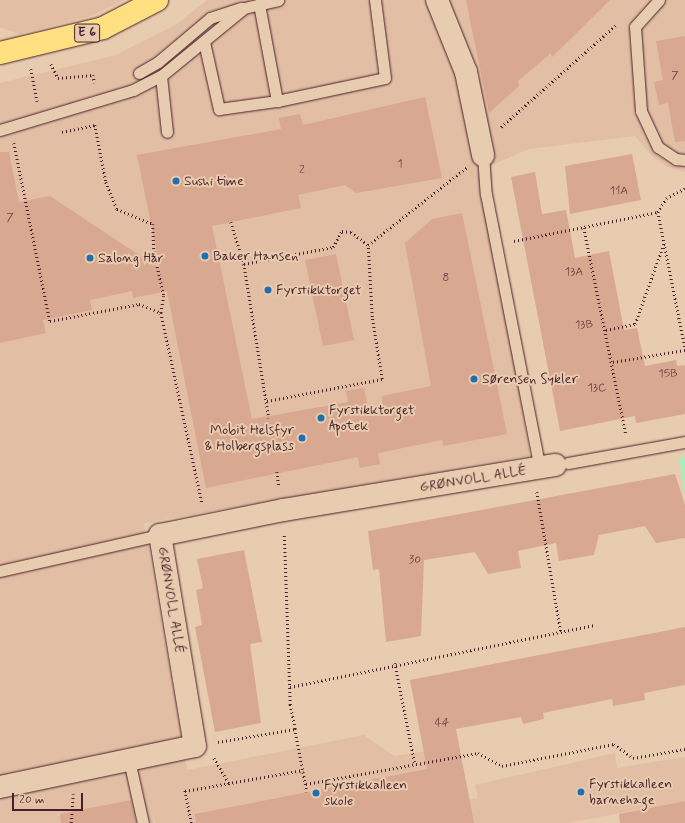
<!DOCTYPE html>
<meta charset="utf-8">
<style>
body{margin:0}
#map{position:relative;width:685px;height:823px;overflow:hidden;background:#e8ccaf;font-family:Mynerve,sans-serif}
div>[style]{position:absolute}
.built>*{inset:0;background:#e1bea4}
.green>*{inset:0;background:#a6efbd}
.building>*{inset:0;background:#d9a890}
.path>*{height:2.5px;margin-top:-1.25px;transform-origin:0;background:repeating-linear-gradient(90deg,#4a1f2b 0 1px,transparent 0 4px)}
.roads{filter:drop-shadow(0 0 1px #4a1f2b) drop-shadow(0 0 1px #4a1f2b)}
.service>*{height:11px;margin:-5.5px;padding:0 5.5px;transform-origin:5.5px;border-radius:5.5px;background:#e8ccaf}
.minor>*{height:22px;margin:-11px;padding:0 11px;transform-origin:11px;border-radius:11px;background:#e8ccaf}
.trunk>*{height:22px;margin:-11px;padding:0 11px;transform-origin:11px;border-radius:11px;background:#ffdf80}
.dots>*{width:11px;height:11px;translate:-50% -50%;box-sizing:border-box;border:2px solid #e8ccaf;border-radius:50%}
span{translate:-50% -50%;white-space:nowrap;text-align:center;line-height:1.15;-webkit-text-stroke:4px #e8ccaf;paint-order:stroke}
.number-label{font-size:12px;color:#6e4144}
.number-label span{-webkit-text-stroke-width:0}
.shield-label span{padding:1px 3px;background:#e8ccaf;border:1px solid;border-radius:3px;-webkit-text-stroke-width:0}
.shield-label{font-size:13px;color:#4a1f2b;font-weight:700}
.poi-label{font-size:14px;color:#4a1f2b}
.left{translate:0 -50%;text-align:left}
.right{translate:-100% -50%;text-align:right}
.street-label{font-size:14px;color:#4a1f2b}
.scale{position:absolute;left:12px;top:793px;width:71px;height:18px;box-sizing:border-box;border:2px solid #4a1f2b;border-top:0;padding-left:5px;font-size:12px;line-height:14px;white-space:nowrap;color:#4a1f2b;-webkit-text-stroke:3px #e8ccaf;paint-order:stroke}
</style>
<div id="map">
<div class="built">
<div style="clip-path:polygon(0 0,125px 0,88px 17px,19px 34px,0 27px)"></div>
<div style="clip-path:polygon(207px 0,685px 0,685px 172px,667px 167px,652px 156px,635px 136px,529px 149px,485px 168px,530px 456px,144px 523px,187px 770px,364px 735px,394px 756px,455px 747px,468px 800px,478px 798px,475px 785px,615px 753px,617px 768px,685px 757px,685px 801px,568px 823px,155px 823px,152px 812px,154px 823px,0 823px,0 83px,116px 55px,177px 24px)"></div>
</div>
<div class="green">
<div style="clip-path:polygon(685px 457px,685px 496px,679px 458px)"></div>
</div>
<div class="building">
<div style="clip-path:polygon(466px 0,610px 0,552px 57px,551px 53px,518px 81px,519px 86px,489px 113px)"></div>
<div style="clip-path:polygon(685px 36px,685px 141px,675px 142px,668px 103px,659px 105px,654px 82px,663px 80px,656px 41px)"></div>
<div style="clip-path:polygon(425px 97px,442px 178px,356px 193px,345px 185px,298px 195px,301px 208px,212px 226px,252px 419px,348px 402px,346px 391px,364px 388px,370px 416px,382px 415px,382px 396px,431px 386px,405px 243px,432px 219px,462px 213px,507px 434px,443px 446px,442px 440px,378px 453px,380px 464px,360px 468px,358px 457px,206px 488px,167px 291px,133px 298px,132px 291px,90px 300px,92px 310px,43px 320px,46px 333px,0 343px,0 152px,9px 152px,19px 202px,50px 196px,160px 269px,137px 155px,281px 129px,279px 118px,300px 114px,303px 125px)"></div>
<div style="clip-path:polygon(632px 154px,641px 200px,570px 214px,565px 166px)"></div>
<div style="clip-path:polygon(535px 172px,542px 214px,566px 210px,575px 258px,609px 251px,624px 330px,637px 328px,645px 366px,676px 360px,677px 366px,685px 365px,685px 414px,636px 423px,635px 416px,560px 431px,511px 177px)"></div>
<div style="clip-path:polygon(336px 254px,354px 340px,323px 346px,305px 260px)"></div>
<div style="clip-path:polygon(675px 474px,685px 505px,685px 538px,656px 543px,645px 526px,599px 535px,594px 555px,559px 561px,556px 543px,518px 551px,521px 568px,488px 574px,475px 552px,424px 560px,421px 636px,386px 642px,379px 569px,373px 570px,368px 531px)"></div>
<div style="clip-path:polygon(244px 550px,262px 642px,250px 644px,261px 723px,215px 732px,195px 627px,202px 625px,196px 590px,203px 588px,197px 559px)"></div>
<div style="clip-path:polygon(685px 627px,685px 685px,644px 693px,645px 700px,613px 706px,612px 699px,543px 713px,544px 719px,523px 724px,521px 717px,456px 729px,474px 823px,196px 823px,195px 814px,427px 769px,410px 680px)"></div>
<div style="clip-path:polygon(131px 800px,136px 823px,61px 823px,60px 814px)"></div>
<div style="clip-path:polygon(685px 801px,685px 823px,620px 823px,619px 814px)"></div>
</div>
<div class="path">
<div style="left:51px;top:64px;width:16px;rotate:63deg"></div>
<div style="left:58px;top:78px;width:35px;rotate:-5deg"></div>
<div style="left:93px;top:75px;width:8px;rotate:76deg"></div>
<div style="left:31px;top:69px;width:33px;rotate:79deg"></div>
<div style="left:501px;top:127px;width:155px;rotate:-41.6deg"></div>
<div style="left:62px;top:132px;width:34px;rotate:-12deg"></div>
<div style="left:95px;top:125px;width:58px;rotate:79.1deg"></div>
<div style="left:106px;top:182px;width:29px;rotate:68deg"></div>
<div style="left:117px;top:209px;width:39px;rotate:23deg"></div>
<div style="left:153px;top:224px;width:27px;rotate:88deg"></div>
<div style="left:154px;top:251px;width:46px;rotate:77.5deg"></div>
<div style="left:164px;top:296px;width:17px;rotate:100deg"></div>
<div style="left:161px;top:313px;width:194px;rotate:77.8deg"></div>
<div style="left:14px;top:143px;width:182px;rotate:78.6deg"></div>
<div style="left:50px;top:321px;width:91px;rotate:-10.8deg"></div>
<div style="left:139px;top:304px;width:24px;rotate:22deg"></div>
<div style="left:685px;top:189px;width:20px;rotate:153deg"></div>
<div style="left:667px;top:198px;width:17px;rotate:123deg"></div>
<div style="left:658px;top:212px;width:138px;rotate:78.7deg"></div>
<div style="left:231px;top:222px;width:44px;rotate:72.8deg"></div>
<div style="left:244px;top:264px;width:156px;rotate:80.8deg"></div>
<div style="left:584px;top:228px;width:211px;rotate:78.5deg"></div>
<div style="left:514px;top:241px;width:147px;rotate:-11.4deg"></div>
<div style="left:244px;top:264px;width:91px;rotate:-10.8deg"></div>
<div style="left:333px;top:247px;width:18px;rotate:-61deg"></div>
<div style="left:342px;top:231px;width:9px;rotate:6deg"></div>
<div style="left:351px;top:232px;width:21px;rotate:37deg"></div>
<div style="left:606px;top:330px;width:30px;rotate:-12deg"></div>
<div style="left:635px;top:324px;width:86px;rotate:-70.3deg"></div>
<div style="left:613px;top:362px;width:73px;rotate:-9.5deg"></div>
<div style="left:267px;top:401px;width:117px;rotate:-10.8deg"></div>
<div style="left:382px;top:379px;width:63px;rotate:-99.2deg"></div>
<div style="left:372px;top:317px;width:72px;rotate:-93.2deg"></div>
<div style="left:368px;top:245px;width:125px;rotate:-38.2deg"></div>
<div style="left:277px;top:472px;width:15px;rotate:82deg"></div>
<div style="left:537px;top:492px;width:142px;rotate:80.3deg"></div>
<div style="left:395px;top:663px;width:103px;rotate:78.8deg"></div>
<div style="left:290px;top:687px;width:311px;rotate:-11.5deg"></div>
<div style="left:295px;top:729px;width:64px;rotate:79.2deg"></div>
<div style="left:218px;top:742px;width:78px;rotate:-9.6deg"></div>
<div style="left:295px;top:729px;width:25px;rotate:-102deg"></div>
<div style="left:290px;top:705px;width:172px;rotate:-92deg"></div>
<div style="left:214px;top:758px;width:29px;rotate:59deg"></div>
<div style="left:306px;top:784px;width:175px;rotate:-10.2deg"></div>
<div style="left:478px;top:753px;width:27px;rotate:28deg"></div>
<div style="left:502px;top:766px;width:114px;rotate:-11.1deg"></div>
<div style="left:614px;top:744px;width:24px;rotate:36deg"></div>
<div style="left:633px;top:758px;width:53px;rotate:-9.8deg"></div>
<div style="left:71px;top:823px;width:29px;rotate:-86deg"></div>
<div style="left:191px;top:823px;width:33px;rotate:-101deg"></div>
<div style="left:185px;top:791px;width:120px;rotate:-10.1deg"></div>
</div>
<div class="roads">
<div class="service">
<div style="left:659px;top:0;width:36px;rotate:132deg"></div>
<div style="left:635px;top:27px;width:84px;rotate:85.9deg"></div>
<div style="left:641px;top:111px;width:40px;rotate:65deg"></div>
<div style="left:658px;top:147px;width:22px;rotate:34deg"></div>
<div style="left:676px;top:159px;width:9px;rotate:6deg"></div>
<div style="left:259px;top:4px;width:99px;rotate:79.5deg"></div>
<div style="left:277px;top:101px;width:110px;rotate:-12deg"></div>
<div style="left:385px;top:78px;width:79px;rotate:-97.3deg"></div>
<div style="left:204px;top:42px;width:69px;rotate:77.4deg"></div>
<div style="left:219px;top:109px;width:59px;rotate:-7.9deg"></div>
<div style="left:139px;top:73px;width:22px;rotate:-30deg"></div>
<div style="left:158px;top:62px;width:68px;rotate:-40.2deg"></div>
<div style="left:210px;top:18px;width:33px;rotate:-18deg"></div>
<div style="left:161px;top:76px;width:56px;rotate:83.9deg"></div>
<div style="left:0;top:130px;width:139px;rotate:-16.7deg"></div>
<div style="left:133px;top:90px;width:31px;rotate:-27deg"></div>
<div style="left:161px;top:76px;width:107px;rotate:-39.3deg"></div>
<div style="left:244px;top:8px;width:35px;rotate:-13deg"></div>
<div style="left:483px;top:155px;width:39px;rotate:86deg"></div>
<div style="left:486px;top:194px;width:279px;rotate:78.9deg"></div>
<div style="left:568px;top:463px;width:119px;rotate:-10.2deg"></div>
<div style="left:0;top:571px;width:164px;rotate:-12.7deg"></div>
<div style="left:129px;top:760px;width:65px;rotate:77.5deg"></div>
</div>
<div class="minor">
<div style="left:437px;top:0;width:78px;rotate:68.1deg"></div>
<div style="left:466px;top:72px;width:85px;rotate:78.4deg"></div>
<div style="left:0;top:787px;width:199px;rotate:-11.9deg"></div>
<div style="left:195px;top:746px;width:214px;rotate:-99.4deg"></div>
<div style="left:160px;top:535px;width:126px;rotate:-11.5deg"></div>
<div style="left:283px;top:510px;width:276px;rotate:-9.4deg"></div>
</div>
<div class="trunk">
<div style="left:0;top:53px;width:106px;rotate:-13.6deg"></div>
<div style="left:103px;top:28px;width:61px;rotate:-27.4deg"></div>
</div>
</div>
<div class="dots">
<div style="left:176px;top:181px;background:#1f6fb2"></div>
<div style="left:205px;top:256px;background:#1f6fb2"></div>
<div style="left:90px;top:258px;background:#1f6fb2"></div>
<div style="left:268px;top:290px;background:#1f6fb2"></div>
<div style="left:474px;top:379px;background:#1f6fb2"></div>
<div style="left:321px;top:418px;background:#1f6fb2"></div>
<div style="left:302px;top:438px;background:#1f6fb2"></div>
<div style="left:581px;top:792px;background:#1f6fb2"></div>
<div style="left:316px;top:793px;background:#1f6fb2"></div>
</div>
<div class="number-label">
<span style="left:675px;top:77px">7</span>
<span style="left:400px;top:165px">1</span>
<span style="left:302px;top:171px">2</span>
<span style="left:619px;top:192px">11A</span>
<span style="left:10px;top:219px">7</span>
<span style="left:574px;top:273px">13A</span>
<span style="left:446px;top:279px">8</span>
<span style="left:584px;top:326px">13B</span>
<span style="left:668px;top:375px">15B</span>
<span style="left:597px;top:389px">13C</span>
<span style="left:415px;top:561px">30</span>
<span style="left:442px;top:724px">44</span>
</div>
<div class="shield-label">
<span style="left:87px;top:33px">E 6</span>
</div>
<div class="poi-label">
<span class="left" style="left:184px;top:181px">Sushi time</span>
<span class="left" style="left:213px;top:256px">Baker Hansen</span>
<span class="left" style="left:98px;top:258px">Salong Hår</span>
<span class="left" style="left:276px;top:290px">Fyrstikktorget</span>
<span class="left" style="left:482px;top:379px">Sørensen Sykler</span>
<span class="left" style="left:329px;top:418px">Fyrstikktorget<br>Apotek</span>
<span class="right" style="left:294px;top:438px">Mobit Helsfyr<br>&amp; Holbergsplass</span>
<span class="left" style="left:589px;top:792px">Fyrstikkalleen<br>barnehage</span>
<span class="left" style="left:324px;top:793px">Fyrstikkalleen<br>skole</span>
</div>
<div class="street-label">
<span style="left:473px;top:479px;rotate:-9deg">GRØNVOLL ALLÉ</span>
<span style="left:171px;top:600px;rotate:81deg">GRØNVOLL ALLÉ</span>
</div>
<div class="scale">20 m</div>
</div>
